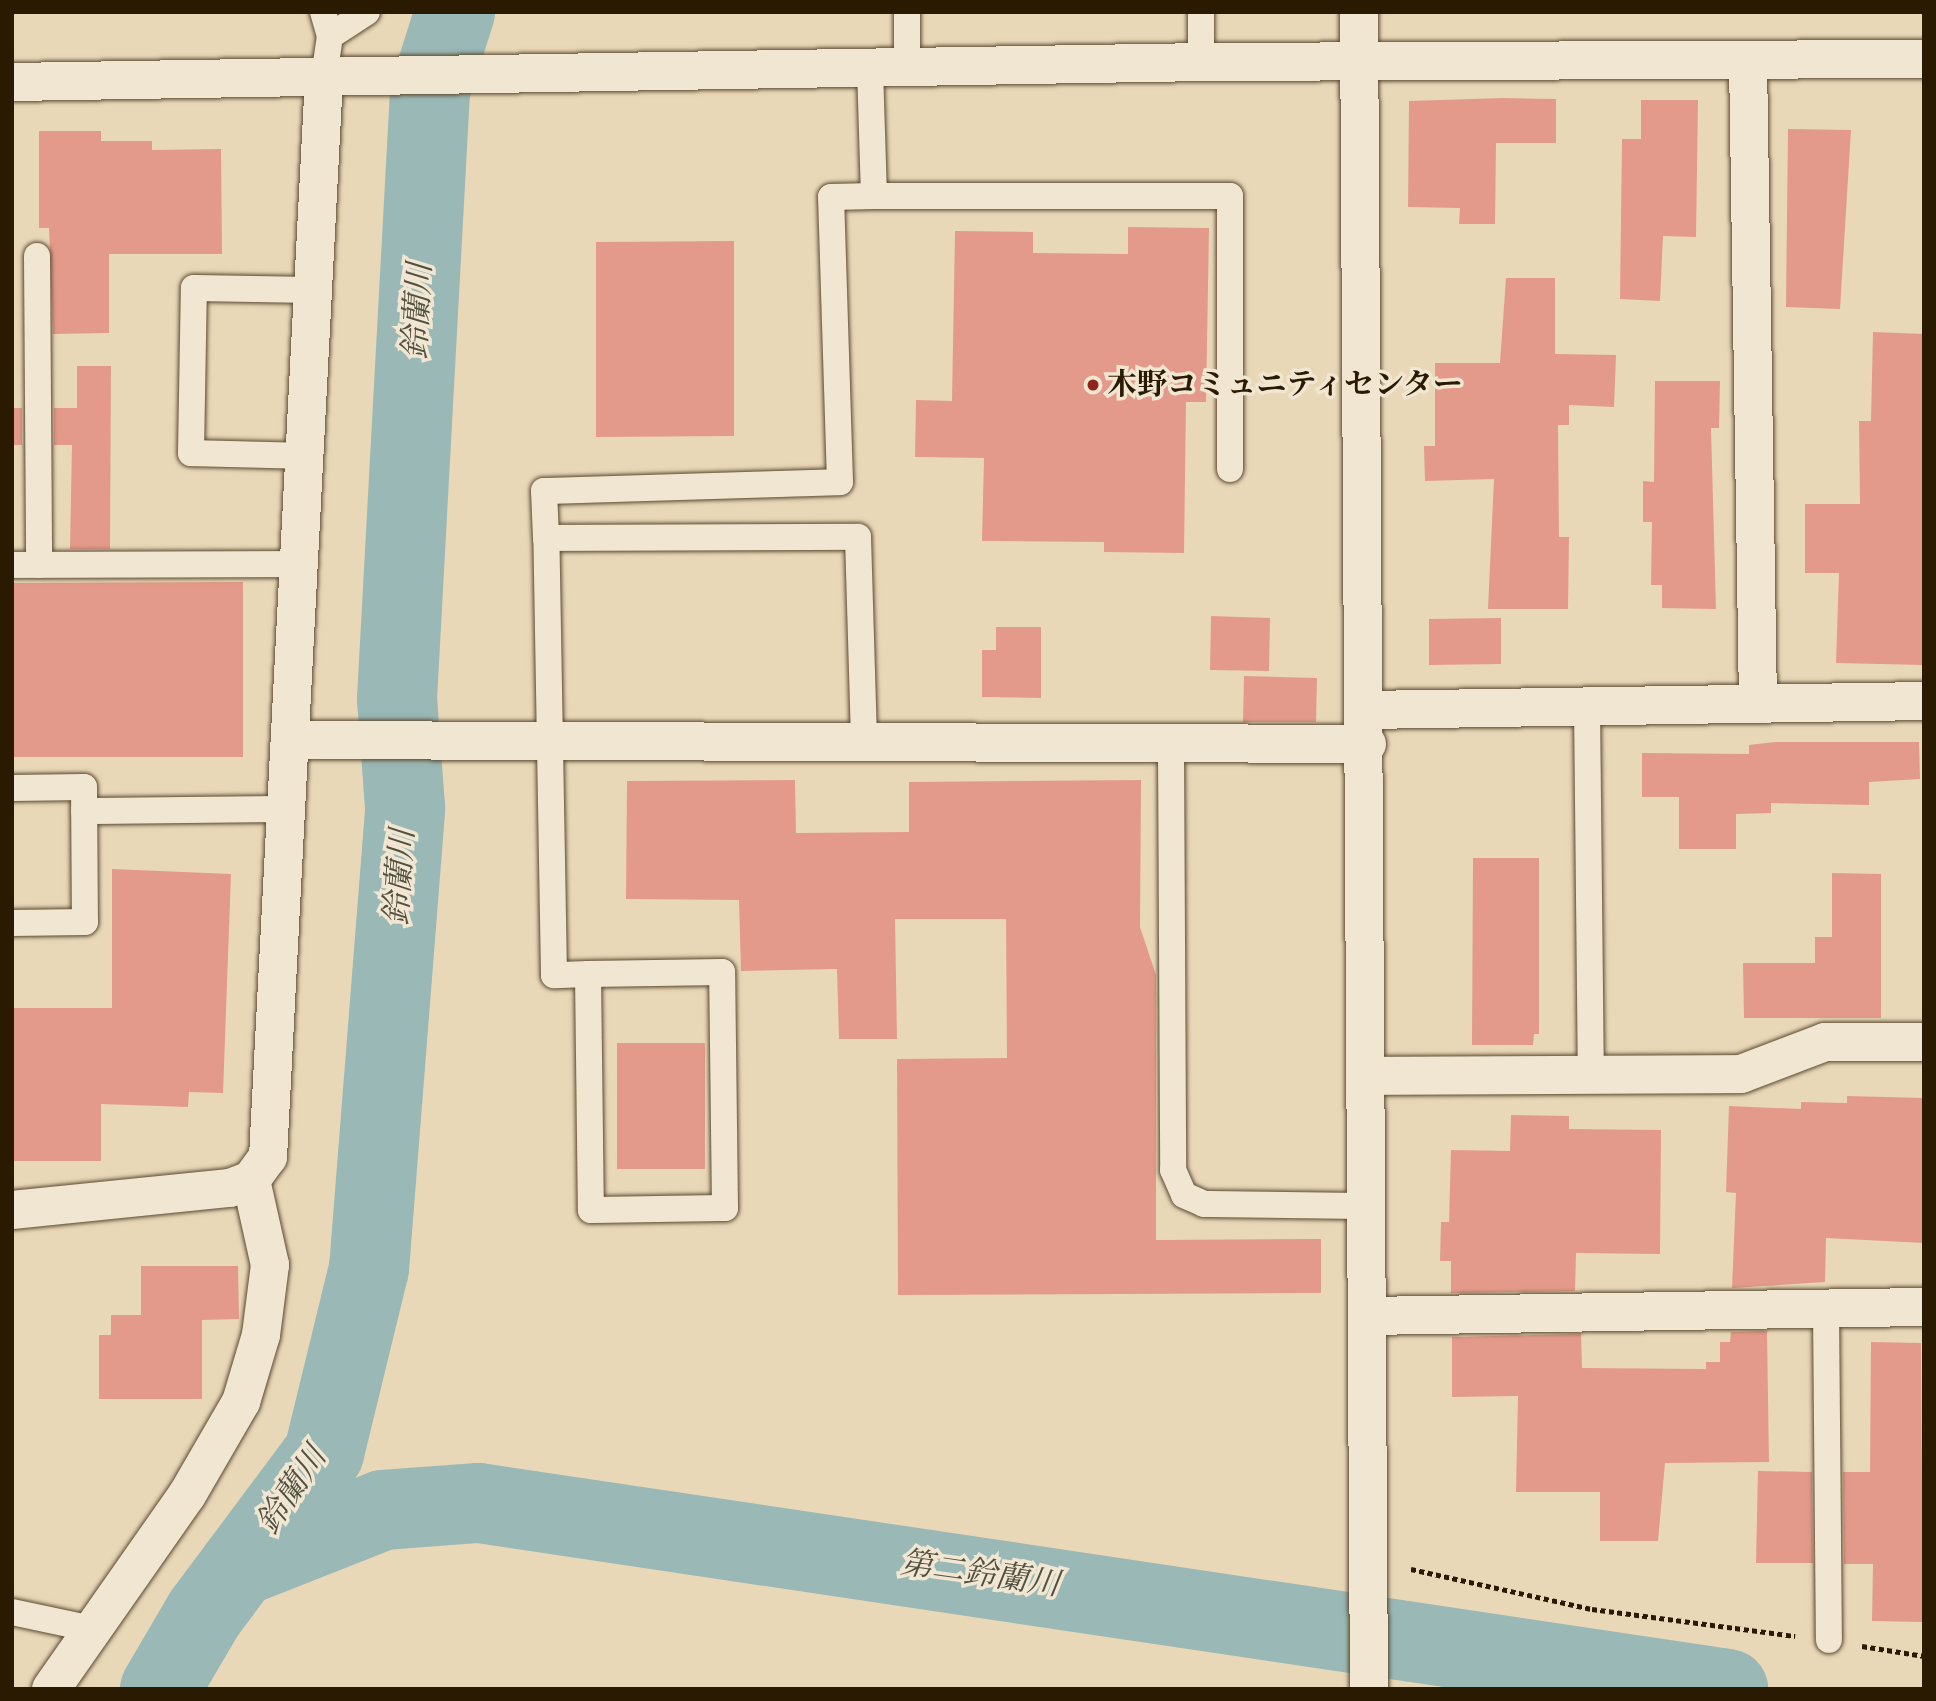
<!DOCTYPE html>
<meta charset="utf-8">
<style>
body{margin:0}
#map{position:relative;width:1936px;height:1701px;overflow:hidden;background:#e9d8b8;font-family:"IM FELL Double Pica","Noto Serif JP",serif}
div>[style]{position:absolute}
.river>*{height:80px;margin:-40px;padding:0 40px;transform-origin:40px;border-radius:40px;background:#99b8b6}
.building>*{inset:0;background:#e39a8a}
.path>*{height:4.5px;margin-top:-2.25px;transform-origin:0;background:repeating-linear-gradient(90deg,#2b1a02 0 5px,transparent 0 8.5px)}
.roads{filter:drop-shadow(0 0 2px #5a4a30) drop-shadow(0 0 2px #5a4a30)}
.lane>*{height:26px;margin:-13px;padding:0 13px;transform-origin:13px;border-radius:13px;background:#f1e6d1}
.street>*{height:38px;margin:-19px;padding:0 19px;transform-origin:19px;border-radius:19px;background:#f1e6d1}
.secondary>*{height:38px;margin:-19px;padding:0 19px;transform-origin:19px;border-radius:19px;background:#f1e6d1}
.dots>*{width:19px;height:19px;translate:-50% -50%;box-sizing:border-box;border:4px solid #f1e6d1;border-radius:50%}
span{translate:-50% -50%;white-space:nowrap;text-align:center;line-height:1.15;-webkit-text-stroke:7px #f1e6d1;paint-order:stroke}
.poi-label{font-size:30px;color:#2b1a02;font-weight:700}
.left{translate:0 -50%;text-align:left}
.water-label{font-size:32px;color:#525141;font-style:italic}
.frame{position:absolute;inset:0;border:14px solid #2b1a02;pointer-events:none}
</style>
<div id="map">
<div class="river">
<div style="left:239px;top:1567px;width:155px;rotate:-21.6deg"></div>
<div style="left:383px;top:1510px;width:96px;rotate:-4.2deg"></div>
<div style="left:479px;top:1503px;width:1263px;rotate:8.47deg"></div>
<div style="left:160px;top:1689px;width:87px;rotate:-59.6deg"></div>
<div style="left:204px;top:1614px;width:201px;rotate:-53.3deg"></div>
<div style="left:324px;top:1453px;width:189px;rotate:-76.3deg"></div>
<div style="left:369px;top:1269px;width:463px;rotate:-85.5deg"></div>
<div style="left:405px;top:807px;width:108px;rotate:-94.2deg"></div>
<div style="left:397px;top:699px;width:609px;rotate:-86.89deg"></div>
<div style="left:430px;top:91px;width:83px;rotate:-72.4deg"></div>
</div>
<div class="building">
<div style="clip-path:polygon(1503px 98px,1556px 99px,1556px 143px,1496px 143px,1495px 224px,1459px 224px,1460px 208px,1408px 207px,1409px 101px)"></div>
<div style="clip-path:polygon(1641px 100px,1698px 100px,1696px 237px,1663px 236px,1660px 301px,1620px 299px,1622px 139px,1641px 139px)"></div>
<div style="clip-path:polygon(1788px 129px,1851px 130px,1840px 309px,1786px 307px)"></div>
<div style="clip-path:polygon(39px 131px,101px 131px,101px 141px,152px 141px,152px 150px,221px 149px,222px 254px,109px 254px,109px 333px,53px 334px,49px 228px,39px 228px)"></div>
<div style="clip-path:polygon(1128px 227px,1209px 228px,1206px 402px,1186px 402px,1184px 553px,1104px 552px,1104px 542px,982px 541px,984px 458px,915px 457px,916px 400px,952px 401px,955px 231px,1033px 232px,1033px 253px,1128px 254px)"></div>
<div style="clip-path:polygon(734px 241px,734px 436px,596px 437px,596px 242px)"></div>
<div style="clip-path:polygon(1506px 278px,1555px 278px,1555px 354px,1616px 355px,1614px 407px,1569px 405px,1569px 425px,1558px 425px,1559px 537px,1569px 537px,1568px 609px,1488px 609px,1494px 479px,1425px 481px,1424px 446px,1435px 446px,1435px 363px,1500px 363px)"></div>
<div style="clip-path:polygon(1873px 332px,1924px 334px,1924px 665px,1836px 663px,1839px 573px,1805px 573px,1805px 504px,1860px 504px,1859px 421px,1871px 421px)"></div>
<div style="clip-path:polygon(77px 366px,111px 366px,110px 549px,70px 549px,72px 445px,54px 445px,54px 408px,77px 408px)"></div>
<div style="clip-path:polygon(1655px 381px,1720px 381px,1719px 428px,1711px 428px,1716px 609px,1662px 608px,1662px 585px,1651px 585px,1652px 522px,1643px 522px,1643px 481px,1654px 482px)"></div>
<div style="clip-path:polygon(12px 408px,22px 408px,22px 445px,12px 445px)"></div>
<div style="clip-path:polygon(243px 582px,243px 757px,12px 757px,12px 583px)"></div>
<div style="clip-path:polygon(1211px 616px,1270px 618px,1269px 671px,1210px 670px)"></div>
<div style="clip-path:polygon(1501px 618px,1501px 664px,1429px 665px,1429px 619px)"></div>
<div style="clip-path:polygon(996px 627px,1041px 627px,1041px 698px,982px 697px,982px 650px,996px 650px)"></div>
<div style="clip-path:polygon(1244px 676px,1317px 678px,1316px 722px,1243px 722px)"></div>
<div style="clip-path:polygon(1775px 742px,1919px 742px,1920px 779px,1869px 782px,1869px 805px,1771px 803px,1771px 813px,1736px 814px,1736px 849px,1679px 849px,1679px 797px,1642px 797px,1642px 753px,1749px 754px,1749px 745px)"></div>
<div style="clip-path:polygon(795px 780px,796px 833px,909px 832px,909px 782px,1141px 780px,1140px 927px,1156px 975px,1156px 1240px,1321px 1239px,1321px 1293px,898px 1295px,897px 1059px,1007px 1058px,1006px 919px,895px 919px,897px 1039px,839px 1039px,837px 969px,741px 971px,739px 900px,626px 899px,627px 781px)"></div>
<div style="clip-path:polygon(1473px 858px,1539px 858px,1539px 1034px,1534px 1034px,1533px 1045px,1472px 1045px)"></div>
<div style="clip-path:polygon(112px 869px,231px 874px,223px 1093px,189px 1092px,188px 1107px,101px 1104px,101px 1161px,12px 1161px,12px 1008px,112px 1008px)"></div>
<div style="clip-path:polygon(1832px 873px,1881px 874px,1881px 1018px,1744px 1018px,1743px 963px,1815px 963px,1815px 937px,1832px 937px)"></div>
<div style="clip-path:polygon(617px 1043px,705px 1043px,705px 1169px,617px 1169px)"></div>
<div style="clip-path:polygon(1847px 1096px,1924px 1098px,1924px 1243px,1826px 1238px,1825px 1282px,1732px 1288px,1736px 1193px,1726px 1192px,1729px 1106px,1801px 1109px,1801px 1102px,1847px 1103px)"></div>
<div style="clip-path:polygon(1511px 1115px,1569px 1116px,1569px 1129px,1661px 1130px,1660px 1254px,1576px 1253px,1575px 1291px,1451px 1293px,1451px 1261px,1440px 1261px,1441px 1222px,1449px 1222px,1451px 1150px,1510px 1151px)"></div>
<div style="clip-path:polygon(141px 1266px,238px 1266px,239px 1319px,202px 1320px,202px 1399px,99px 1399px,99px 1335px,111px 1335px,111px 1315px,141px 1315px)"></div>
<div style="clip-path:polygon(1767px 1331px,1769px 1462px,1665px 1463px,1658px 1541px,1600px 1541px,1600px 1492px,1516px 1492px,1518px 1396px,1452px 1397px,1452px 1337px,1581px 1334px,1582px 1368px,1706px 1369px,1706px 1362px,1720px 1362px,1720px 1342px,1730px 1342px,1731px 1332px)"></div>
<div style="clip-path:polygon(1871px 1342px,1921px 1343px,1923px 1622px,1872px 1621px,1873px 1564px,1844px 1564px,1843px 1472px,1870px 1472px)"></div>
<div style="clip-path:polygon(1758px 1471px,1812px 1472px,1813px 1563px,1756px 1563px)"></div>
</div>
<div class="path">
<div style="left:1411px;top:1569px;width:185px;rotate:12.5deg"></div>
<div style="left:1592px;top:1609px;width:205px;rotate:7.6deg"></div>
<div style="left:1862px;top:1646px;width:63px;rotate:9.2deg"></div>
</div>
<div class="roads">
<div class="lane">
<div style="left:323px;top:12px;width:25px;rotate:74deg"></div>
<div style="left:330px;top:36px;width:40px;rotate:98.5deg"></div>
<div style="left:1201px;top:12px;width:50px;rotate:90deg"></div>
<div style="left:330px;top:36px;width:44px;rotate:-33deg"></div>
<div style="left:907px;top:66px;width:54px;rotate:-90deg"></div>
<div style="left:874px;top:196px;width:356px"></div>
<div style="left:1230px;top:196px;width:273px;rotate:90deg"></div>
<div style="left:37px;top:256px;width:309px;rotate:89.6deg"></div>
<div style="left:306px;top:456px;width:115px;rotate:-178.5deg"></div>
<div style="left:191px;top:453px;width:165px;rotate:-89deg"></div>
<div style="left:194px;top:288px;width:120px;rotate:1deg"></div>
<div style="left:546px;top:538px;width:47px;rotate:-92.4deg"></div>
<div style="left:544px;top:491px;width:296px;rotate:-1.7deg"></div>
<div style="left:840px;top:482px;width:285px;rotate:-91.8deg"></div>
<div style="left:831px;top:197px;width:43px;rotate:-1.3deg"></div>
<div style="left:874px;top:196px;width:130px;rotate:-91.8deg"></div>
<div style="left:12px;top:565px;width:289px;rotate:-0.2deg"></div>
<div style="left:1587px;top:705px;width:370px;rotate:89.4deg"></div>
<div style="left:1171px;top:747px;width:423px;rotate:89.7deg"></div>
<div style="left:1173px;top:1170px;width:27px;rotate:66deg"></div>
<div style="left:1184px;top:1195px;width:22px;rotate:24deg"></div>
<div style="left:1204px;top:1204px;width:163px;rotate:0.7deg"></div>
<div style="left:12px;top:788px;width:72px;rotate:-0.8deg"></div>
<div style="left:84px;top:787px;width:135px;rotate:89.6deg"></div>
<div style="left:85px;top:922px;width:73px;rotate:179.2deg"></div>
<div style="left:84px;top:811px;width:204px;rotate:-0.6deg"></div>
<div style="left:588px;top:974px;width:236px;rotate:89.3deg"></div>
<div style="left:591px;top:1210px;width:134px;rotate:-0.9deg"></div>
<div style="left:725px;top:1208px;width:236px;rotate:-90.7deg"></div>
<div style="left:722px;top:972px;width:134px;rotate:179.1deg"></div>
<div style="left:588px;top:974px;width:34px;rotate:178deg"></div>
<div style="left:554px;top:975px;width:437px;rotate:-91deg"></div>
<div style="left:546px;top:538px;width:312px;rotate:-0.2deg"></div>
<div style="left:858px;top:537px;width:208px;rotate:88.3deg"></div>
<div style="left:1826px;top:1308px;width:332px;rotate:89.5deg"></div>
<div style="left:12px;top:1612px;width:82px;rotate:12deg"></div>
</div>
<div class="street">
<div style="left:1748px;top:60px;width:641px;rotate:89.11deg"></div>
<div style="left:12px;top:82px;width:1189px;rotate:-0.96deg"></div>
<div style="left:1201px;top:62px;width:723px;rotate:-0.24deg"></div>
<div style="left:1366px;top:710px;width:558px;rotate:-0.92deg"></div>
<div style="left:293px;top:740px;width:1074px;rotate:0.21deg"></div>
<div style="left:1366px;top:1076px;width:375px;rotate:-0.3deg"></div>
<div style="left:1741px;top:1074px;width:90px;rotate:-20.9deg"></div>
<div style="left:1825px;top:1042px;width:99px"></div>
<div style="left:12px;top:1210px;width:219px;rotate:-5.8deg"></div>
<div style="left:230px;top:1188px;width:22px;rotate:-21deg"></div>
<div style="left:251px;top:1180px;width:29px;rotate:-54deg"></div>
<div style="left:268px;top:1157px;width:1082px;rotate:-87.03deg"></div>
<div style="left:1367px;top:1316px;width:557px;rotate:-0.93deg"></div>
<div style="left:51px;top:1689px;width:237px;rotate:-55deg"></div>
<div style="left:187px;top:1495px;width:108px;rotate:-59.9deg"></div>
<div style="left:241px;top:1402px;width:70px;rotate:-73.4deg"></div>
<div style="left:261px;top:1335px;width:71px;rotate:-82.7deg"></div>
<div style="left:270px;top:1265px;width:87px;rotate:-102.6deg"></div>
</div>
<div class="secondary">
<div style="left:1359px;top:12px;width:1677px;rotate:89.66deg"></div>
</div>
</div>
<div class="dots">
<div style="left:1093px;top:385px;background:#8f2418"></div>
</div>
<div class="poi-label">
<span class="left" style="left:1107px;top:385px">木野コミュニティセンター</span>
</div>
<div class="water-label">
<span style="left:418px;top:311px;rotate:-87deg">鈴蘭川</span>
<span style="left:400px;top:877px;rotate:-86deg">鈴蘭川</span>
<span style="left:292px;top:1490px;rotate:-56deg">鈴蘭川</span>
<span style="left:980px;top:1574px;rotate:8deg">第二鈴蘭川</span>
</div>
<div class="frame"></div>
</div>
